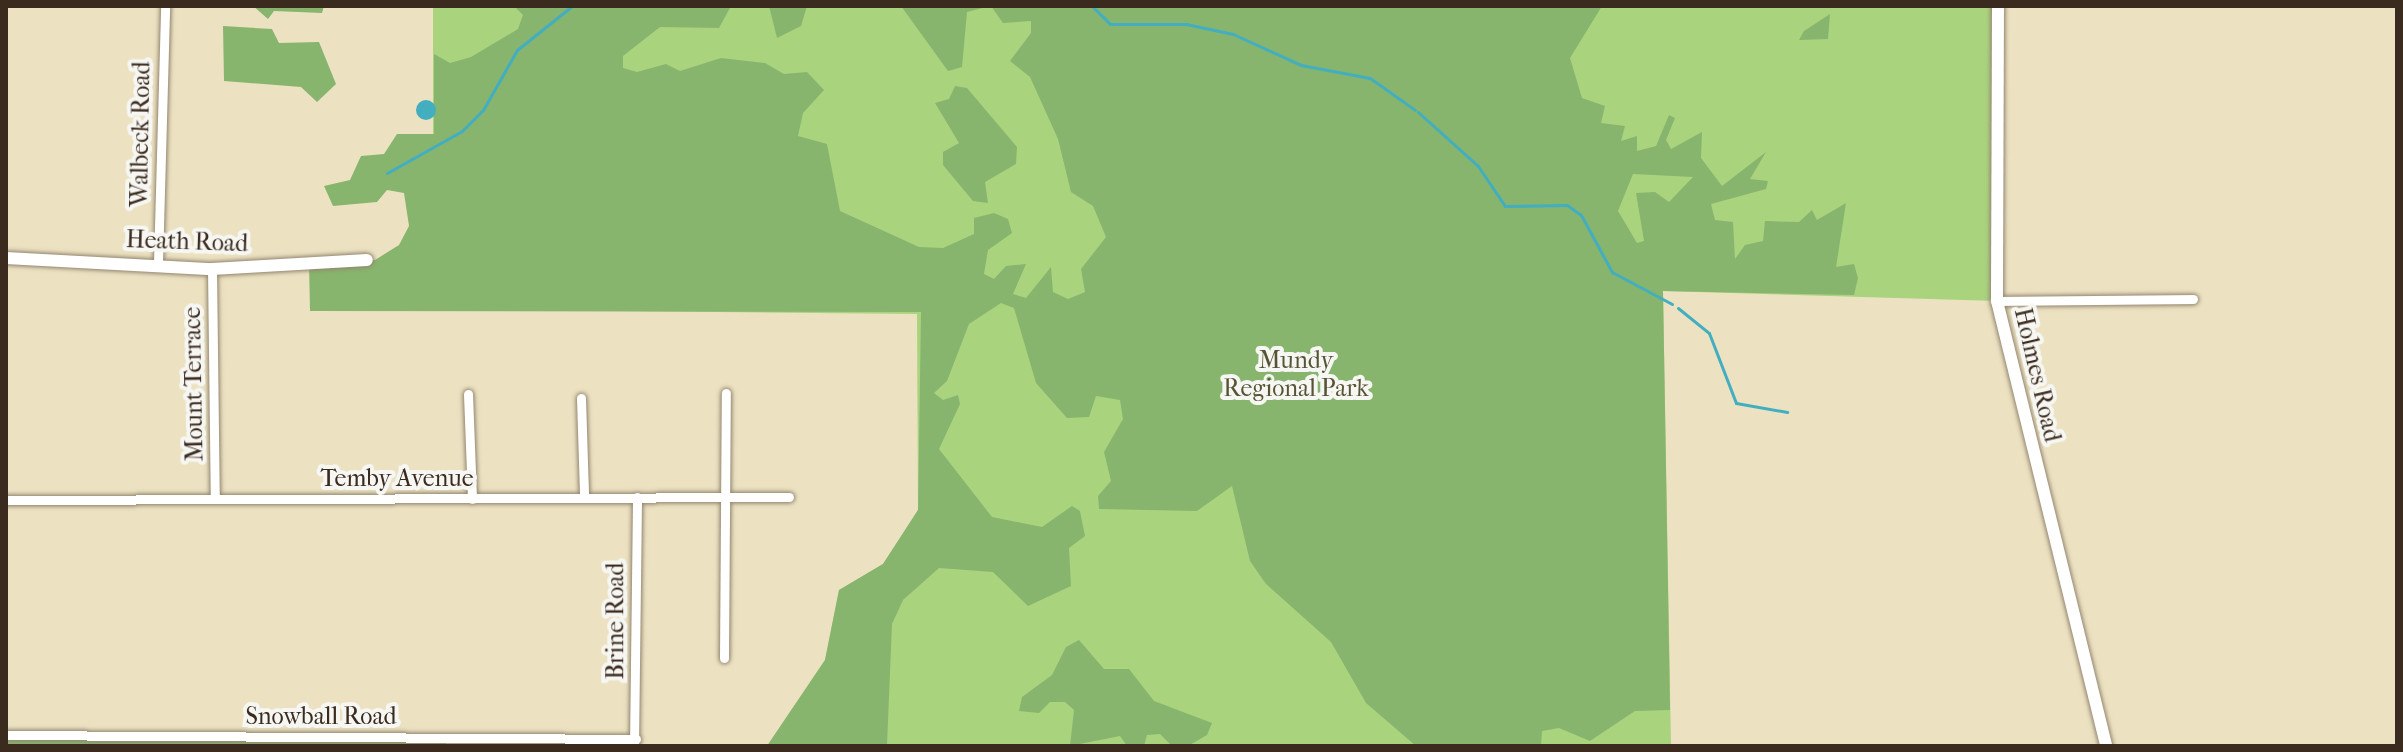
<!DOCTYPE html>
<style>
body{margin:0}
#map{position:relative;width:2403px;height:752px;overflow:hidden;background:#ece2c2;font-family:"IM FELL French Canon",serif}
div>[style]{position:absolute}
.green>*{inset:0;background:#aad37e}
.forest>*{inset:0;background:#87b56d}
.water>*{inset:0;background:#42aec0}
.round{border-radius:50%}
.stream>*{height:3px;margin:-1.5px;padding:0 1.5px;transform-origin:1.5px;border-radius:1.5px;background:#42aec0}
.roads{filter:drop-shadow(0 0 2px #948670) drop-shadow(0 0 2px #948670)}
.minor>*{height:9px;margin:-4.5px;padding:0 4.5px;transform-origin:4.5px;border-radius:4.5px;background:#fff}
.tertiary>*{height:12px;margin:-6px;padding:0 6px;transform-origin:6px;border-radius:6px;background:#fff}
span{translate:-50% -50%;white-space:nowrap;text-align:center;line-height:1.15;-webkit-text-stroke:8px #f6f6f2;paint-order:stroke}
.street-label{font-size:24px;color:#3b2a1e}
.park-label{font-size:24px;color:#575436}
.frame{position:absolute;inset:0;border:8px solid #3b2a1e;pointer-events:none}
</style>
<div id="map">
<div class="green">
<div style="clip-path:polygon(433px 6px,1998px 6px,1997px 301px,1663px 291px,1671px 746px,767px 746px,825px 660px,839px 590px,883px 564px,918px 510px,917px 314px,433px 309px)"></div>
</div>
<div class="forest">
<div style="clip-path:polygon(253px 6px,324px 6px,322px 13px,274px 11px,268px 19px)"></div>
<div style="clip-path:polygon(evenodd,514px 6px,731px 6px,719px 28px,660px 27px,623px 56px,623px 68px,637px 72px,666px 64px,680px 71px,721px 58px,765px 63px,784px 74px,807px 72px,824px 90px,803px 113px,798px 136px,827px 144px,840px 211px,919px 247px,943px 248px,974px 234px,974px 218px,994px 213px,1008px 219px,1012px 233px,988px 250px,984px 274px,994px 279px,1006px 266px,1026px 264px,1013px 294px,1026px 298px,1051px 267px,1053px 292px,1068px 299px,1085px 292px,1081px 269px,1106px 237px,1093px 206px,1071px 192px,1058px 139px,1030px 77px,1010px 61px,1031px 33px,1031px 21px,1003px 23px,991px 6px,1602px 6px,1570px 58px,1582px 98px,1605px 106px,1601px 123px,1625px 126px,1621px 141px,1637px 136px,1637px 151px,1656px 146px,1669px 115px,1675px 118px,1666px 140px,1671px 149px,1702px 132px,1701px 158px,1722px 186px,1766px 152px,1750px 179px,1768px 181px,1766px 189px,1711px 204px,1715px 220px,1733px 222px,1735px 259px,1745px 245px,1763px 241px,1765px 221px,1799px 222px,1812px 210px,1817px 220px,1846px 203px,1836px 267px,1854px 264px,1858px 278px,1854px 295px,1663px 291px,1670px 710px,1635px 711px,1590px 741px,1559px 728px,1542px 731px,1541px 746px,1416px 746px,1366px 703px,1331px 642px,1266px 584px,1250px 561px,1232px 486px,1197px 511px,1099px 509px,1098px 496px,1111px 481px,1104px 452px,1123px 419px,1120px 400px,1096px 396px,1089px 417px,1067px 418px,1036px 383px,1014px 308px,1001px 303px,969px 324px,947px 381px,934px 393px,943px 400px,958px 395px,960px 404px,939px 449px,992px 517px,1042px 527px,1072px 506px,1080px 511px,1085px 536px,1069px 548px,1071px 586px,1028px 606px,993px 572px,939px 568px,903px 600px,892px 624px,887px 746px,767px 746px,825px 660px,839px 590px,883px 564px,918px 510px,921px 312px,310px 311px,309px 263px,375px 260px,399px 245px,409px 226px,404px 193px,387px 190px,377px 202px,333px 206px,324px 186px,350px 180px,361px 156px,384px 154px,397px 134px,434px 134px,434px 54px,450px 63px,471px 57px,518px 29px,523px 15px,514px 6px,1633px 174px,1693px 177px,1669px 202px,1655px 192px,1636px 193px,1644px 241px,1637px 243px,1618px 211px,1633px 174px)"></div>
<div style="clip-path:polygon(769px 6px,807px 6px,801px 26px,777px 38px)"></div>
<div style="clip-path:polygon(901px 6px,990px 6px,967px 12px,962px 67px,948px 71px)"></div>
<div style="clip-path:polygon(1830px 14px,1828px 39px,1799px 40px,1804px 31px)"></div>
<div style="clip-path:polygon(223px 26px,272px 29px,279px 43px,319px 42px,336px 84px,317px 102px,301px 87px,224px 81px)"></div>
<div style="clip-path:polygon(955px 86px,967px 88px,1017px 147px,1016px 164px,985px 182px,988px 203px,973px 201px,943px 165px,943px 152px,959px 143px,935px 103px,949px 99px)"></div>
<div style="clip-path:polygon(1079px 640px,1104px 669px,1129px 669px,1154px 701px,1212px 723px,1207px 735px,1188px 746px,1172px 746px,1160px 734px,1147px 735px,1144px 746px,1127px 746px,1120px 736px,1070px 746px,1074px 710px,1065px 702px,1050px 702px,1039px 713px,1019px 711px,1022px 697px,1052px 675px,1066px 647px)"></div>
<div style="clip-path:polygon(6px 735px,446px 738px,446px 746px,6px 746px)"></div>
</div>
<div class="water">
<div class="round" style="left:416px;top:100px;width:20px;height:20px"></div>
</div>
<div class="stream">
<div style="left:1092px;top:6px;width:25px;rotate:45deg"></div>
<div style="left:1110px;top:24px;width:76px"></div>
<div style="left:1186px;top:24px;width:48px;rotate:12deg"></div>
<div style="left:1233px;top:34px;width:75px;rotate:24.5deg"></div>
<div style="left:1301px;top:65px;width:70px;rotate:10.7deg"></div>
<div style="left:1370px;top:78px;width:55px;rotate:35.4deg"></div>
<div style="left:1418px;top:112px;width:81px;rotate:42deg"></div>
<div style="left:1478px;top:166px;width:48px;rotate:56deg"></div>
<div style="left:1505px;top:206px;width:62px;rotate:-0.9deg"></div>
<div style="left:1567px;top:205px;width:17px;rotate:36deg"></div>
<div style="left:1581px;top:215px;width:65px;rotate:61.5deg"></div>
<div style="left:1612px;top:272px;width:68px;rotate:28.1deg"></div>
<div style="left:387px;top:173px;width:86px;rotate:-29.2deg"></div>
<div style="left:462px;top:131px;width:30px;rotate:-45deg"></div>
<div style="left:483px;top:110px;width:69px;rotate:-60.5deg"></div>
<div style="left:517px;top:50px;width:70px;rotate:-38.7deg"></div>
<div style="left:1678px;top:308px;width:40px;rotate:39deg"></div>
<div style="left:1709px;top:333px;width:75px;rotate:68.9deg"></div>
<div style="left:1736px;top:403px;width:52px;rotate:10deg"></div>
</div>
<div class="roads">
<div class="minor">
<div style="left:158px;top:263px;width:257px;rotate:-88.4deg"></div>
<div style="left:212px;top:269px;width:230px;rotate:89.3deg"></div>
<div style="left:1997px;top:301px;width:196px;rotate:-0.6deg"></div>
<div style="left:468px;top:394px;width:105px;rotate:87.8deg"></div>
<div style="left:581px;top:398px;width:98px;rotate:88.2deg"></div>
<div style="left:6px;top:500px;width:783px;rotate:-0.22deg"></div>
<div style="left:724px;top:658px;width:265px;rotate:-89.6deg"></div>
<div style="left:6px;top:735px;width:630px;rotate:0.36deg"></div>
<div style="left:634px;top:746px;width:249px;rotate:-89.3deg"></div>
</div>
<div class="tertiary">
<div style="left:1998px;top:6px;width:295px;rotate:90.2deg"></div>
<div style="left:1997px;top:301px;width:458px;rotate:76.2deg"></div>
<div style="left:6px;top:258px;width:206px;rotate:3.1deg"></div>
<div style="left:212px;top:269px;width:155px;rotate:-3.3deg"></div>
</div>
</div>
<div class="street-label">
<span style="left:141px;top:134px;rotate:-89deg">Walbeck Road</span>
<span style="left:187px;top:242px;rotate:2deg">Heath Road</span>
<span style="left:2037px;top:375px;rotate:77deg">Holmes Road</span>
<span style="left:194px;top:384px;rotate:-91deg">Mount Terrace</span>
<span style="left:397px;top:479px">Temby Avenue</span>
<span style="left:616px;top:621px;rotate:-90deg">Brine Road</span>
<span style="left:321px;top:717px">Snowball Road</span>
</div>
<div class="park-label">
<span style="left:1296px;top:375px">Mundy<br>Regional Park</span>
</div>
<div class="frame"></div>
</div>
